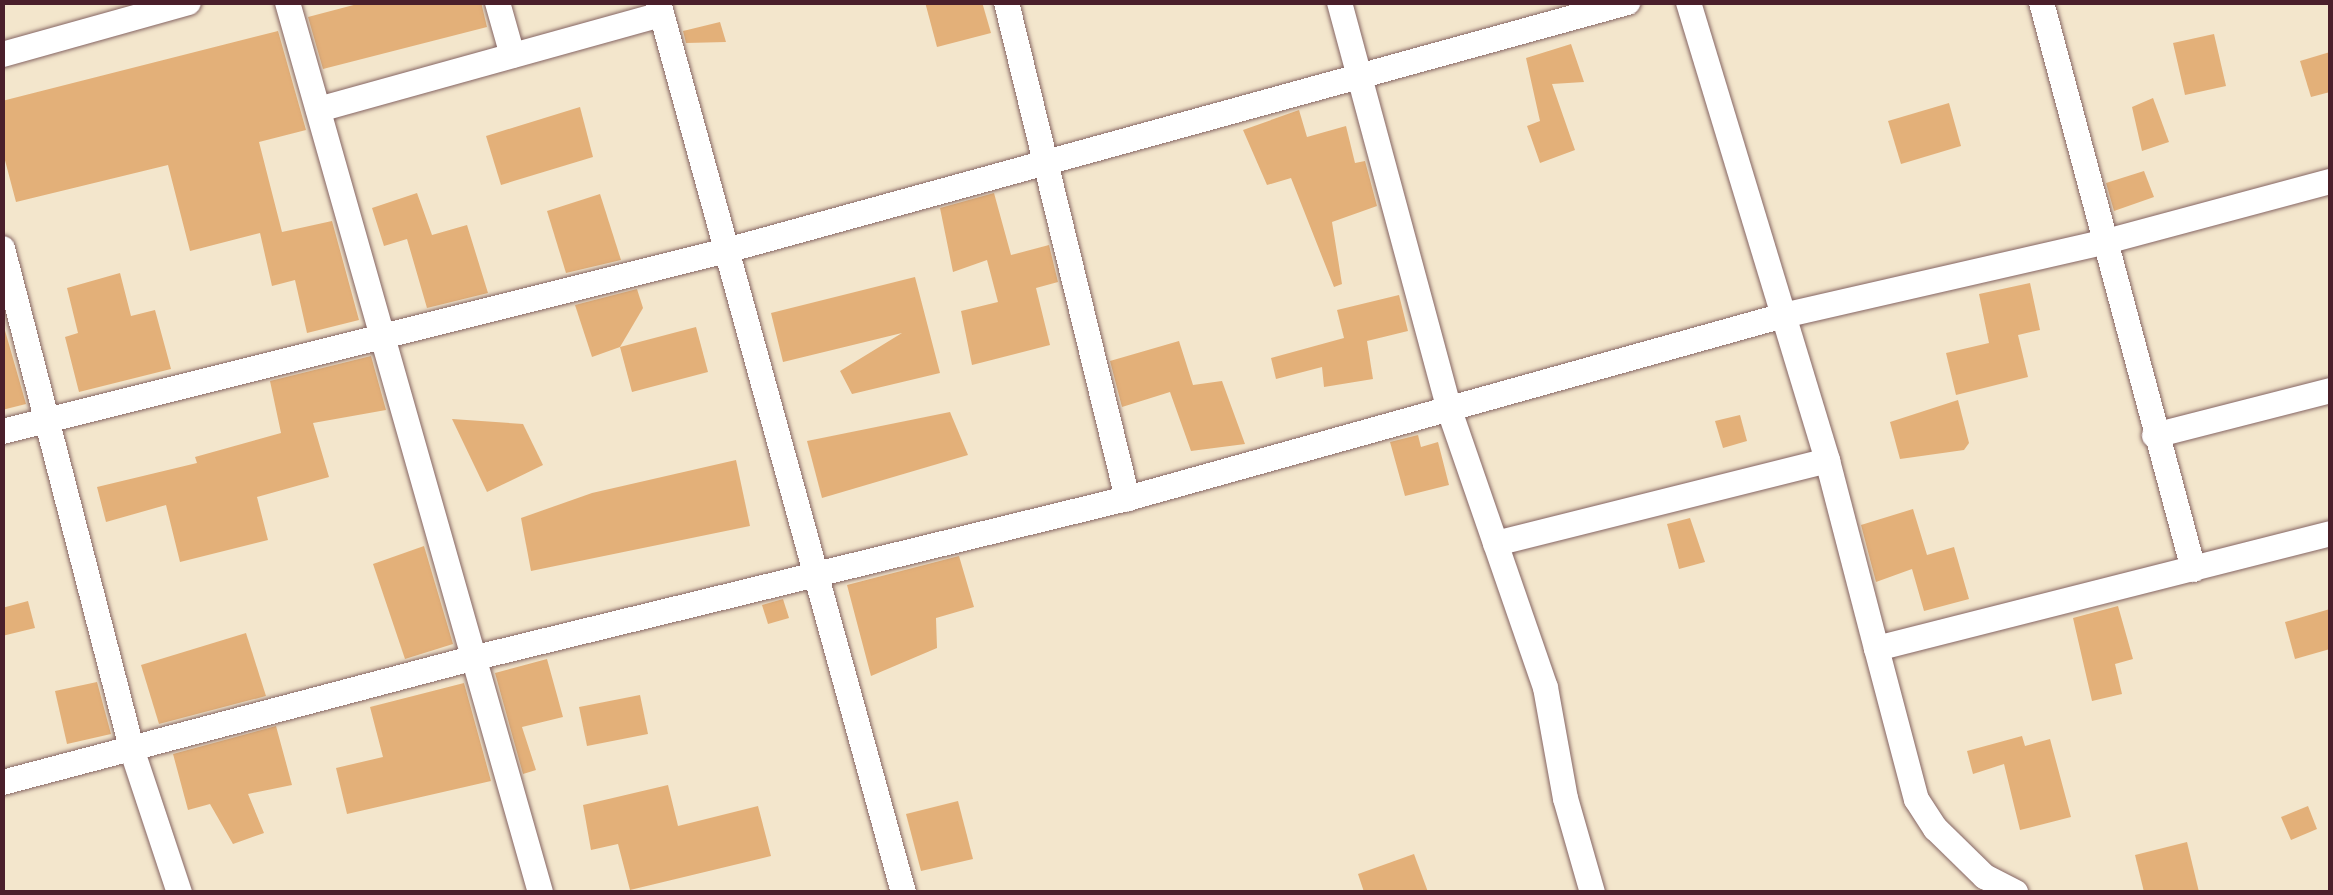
<!DOCTYPE html>
<style>
body{margin:0}
#map{position:relative;width:2333px;height:895px;overflow:hidden;background:#f3e6cc;font-family:"Gochi Hand",sans-serif}
div>[style]{position:absolute}
.building>*{inset:0;background:#e3b079}
.roads{filter:drop-shadow(0 0 2px #856563) drop-shadow(0 0 2px #856563)}
.minor>*{height:25px;margin:-12.5px;padding:0 12.5px;transform-origin:12.5px;border-radius:12.5px;background:#fff}
span{translate:-50% -50%;white-space:nowrap;text-align:center;line-height:1.15;-webkit-text-stroke:8px #fdfcf7;paint-order:stroke}
.frame{position:absolute;inset:0;border:5px solid #4a1f2b;pointer-events:none}
</style>
<div id="map">
<div class="building">
<div style="clip-path:polygon(365px 2px,481px 2px,487px 27px,323px 69px,308px 17px)"></div>
<div style="clip-path:polygon(925px 2px,982px 2px,991px 33px,937px 47px)"></div>
<div style="clip-path:polygon(720px 22px,726px 42px,686px 43px,683px 31px)"></div>
<div style="clip-path:polygon(278px 31px,306px 130px,259px 142px,282px 232px,332px 221px,359px 320px,307px 333px,295px 280px,272px 286px,260px 233px,190px 251px,168px 165px,16px 202px,2px 149px,2px 101px)"></div>
<div style="clip-path:polygon(2214px 34px,2226px 86px,2185px 95px,2173px 43px)"></div>
<div style="clip-path:polygon(1571px 44px,1584px 82px,1552px 84px,1575px 150px,1540px 163px,1527px 126px,1540px 121px,1526px 58px)"></div>
<div style="clip-path:polygon(2330px 52px,2330px 92px,2311px 97px,2300px 61px)"></div>
<div style="clip-path:polygon(2153px 98px,2169px 142px,2142px 151px,2132px 107px)"></div>
<div style="clip-path:polygon(1949px 103px,1961px 146px,1901px 164px,1888px 121px)"></div>
<div style="clip-path:polygon(580px 107px,593px 157px,501px 185px,486px 136px)"></div>
<div style="clip-path:polygon(1299px 110px,1307px 137px,1346px 126px,1355px 163px,1365px 161px,1377px 206px,1332px 222px,1342px 284px,1334px 287px,1291px 178px,1267px 185px,1243px 130px)"></div>
<div style="clip-path:polygon(2144px 171px,2154px 197px,2114px 211px,2106px 183px)"></div>
<div style="clip-path:polygon(417px 193px,432px 235px,467px 225px,488px 293px,427px 308px,407px 239px,384px 246px,372px 208px)"></div>
<div style="clip-path:polygon(994px 193px,1011px 255px,1049px 245px,1058px 282px,1036px 288px,1050px 345px,972px 365px,961px 311px,998px 302px,987px 260px,953px 272px,940px 208px)"></div>
<div style="clip-path:polygon(600px 194px,621px 260px,566px 273px,547px 211px)"></div>
<div style="clip-path:polygon(120px 273px,131px 316px,155px 310px,171px 369px,79px 392px,65px 337px,78px 333px,67px 288px)"></div>
<div style="clip-path:polygon(915px 277px,940px 373px,852px 394px,840px 371px,902px 333px,783px 362px,771px 313px)"></div>
<div style="clip-path:polygon(2030px 283px,2040px 330px,2018px 335px,2028px 377px,1956px 395px,1946px 353px,1989px 343px,1979px 294px)"></div>
<div style="clip-path:polygon(637px 289px,643px 308px,620px 347px,592px 357px,575px 305px)"></div>
<div style="clip-path:polygon(1399px 295px,1408px 331px,1367px 341px,1373px 379px,1324px 387px,1322px 367px,1276px 379px,1271px 358px,1344px 338px,1337px 310px)"></div>
<div style="clip-path:polygon(2px 320px,26px 404px,2px 410px)"></div>
<div style="clip-path:polygon(696px 327px,708px 372px,632px 392px,620px 347px)"></div>
<div style="clip-path:polygon(1179px 341px,1193px 385px,1222px 381px,1245px 444px,1191px 451px,1170px 392px,1122px 407px,1110px 361px)"></div>
<div style="clip-path:polygon(371px 356px,386px 410px,313px 423px,329px 477px,257px 497px,268px 540px,180px 562px,166px 505px,106px 522px,97px 487px,197px 463px,195px 457px,281px 433px,270px 381px)"></div>
<div style="clip-path:polygon(1958px 400px,1969px 443px,1964px 450px,1900px 459px,1890px 422px)"></div>
<div style="clip-path:polygon(950px 412px,968px 455px,822px 498px,807px 441px)"></div>
<div style="clip-path:polygon(1740px 415px,1747px 441px,1723px 448px,1715px 421px)"></div>
<div style="clip-path:polygon(452px 419px,523px 424px,543px 465px,487px 492px)"></div>
<div style="clip-path:polygon(1418px 435px,1421px 447px,1438px 442px,1449px 485px,1405px 496px,1390px 442px)"></div>
<div style="clip-path:polygon(736px 460px,750px 526px,531px 571px,521px 518px,592px 493px)"></div>
<div style="clip-path:polygon(1913px 509px,1927px 555px,1954px 547px,1969px 599px,1924px 611px,1912px 569px,1876px 582px,1861px 525px)"></div>
<div style="clip-path:polygon(1690px 518px,1705px 562px,1679px 569px,1667px 524px)"></div>
<div style="clip-path:polygon(424px 546px,453px 644px,405px 659px,373px 564px)"></div>
<div style="clip-path:polygon(959px 556px,974px 607px,936px 618px,937px 648px,871px 676px,847px 585px)"></div>
<div style="clip-path:polygon(783px 599px,789px 618px,768px 624px,762px 605px)"></div>
<div style="clip-path:polygon(28px 601px,35px 628px,2px 636px,2px 608px)"></div>
<div style="clip-path:polygon(2118px 606px,2133px 659px,2115px 664px,2122px 694px,2092px 701px,2073px 618px)"></div>
<div style="clip-path:polygon(2330px 609px,2330px 649px,2295px 659px,2285px 622px)"></div>
<div style="clip-path:polygon(246px 633px,266px 696px,159px 724px,141px 665px)"></div>
<div style="clip-path:polygon(547px 659px,563px 717px,522px 727px,536px 770px,523px 774px,495px 673px)"></div>
<div style="clip-path:polygon(97px 682px,111px 734px,67px 744px,55px 691px)"></div>
<div style="clip-path:polygon(464px 683px,491px 781px,347px 814px,336px 768px,383px 757px,370px 707px)"></div>
<div style="clip-path:polygon(640px 695px,648px 734px,587px 746px,579px 707px)"></div>
<div style="clip-path:polygon(276px 726px,292px 785px,248px 794px,264px 833px,233px 844px,210px 804px,188px 810px,173px 754px)"></div>
<div style="clip-path:polygon(2022px 736px,2025px 746px,2050px 739px,2071px 817px,2020px 830px,2004px 764px,1973px 774px,1967px 751px)"></div>
<div style="clip-path:polygon(668px 785px,678px 826px,758px 806px,771px 856px,630px 890px,618px 844px,591px 850px,583px 805px)"></div>
<div style="clip-path:polygon(958px 801px,973px 859px,921px 871px,906px 814px)"></div>
<div style="clip-path:polygon(2308px 806px,2317px 829px,2291px 840px,2281px 817px)"></div>
<div style="clip-path:polygon(2187px 842px,2199px 892px,2144px 892px,2135px 855px)"></div>
<div style="clip-path:polygon(1414px 854px,1428px 892px,1364px 892px,1358px 874px)"></div>
</div>
<div class="roads">
<div class="minor">
<div style="left:287px;top:2px;width:925px;rotate:74.13deg"></div>
<div style="left:497px;top:2px;width:55px;rotate:74.2deg"></div>
<div style="left:658px;top:2px;width:923px;rotate:74.61deg"></div>
<div style="left:1006px;top:2px;width:511px;rotate:76.29deg"></div>
<div style="left:1339px;top:2px;width:423px;rotate:74.9deg"></div>
<div style="left:1449px;top:410px;width:293px;rotate:70.9deg"></div>
<div style="left:1545px;top:687px;width:113px;rotate:79.8deg"></div>
<div style="left:1565px;top:798px;width:98px;rotate:74deg"></div>
<div style="left:1688px;top:2px;width:479px;rotate:73.1deg"></div>
<div style="left:1827px;top:460px;width:194px;rotate:75.4deg"></div>
<div style="left:1876px;top:648px;width:468px;rotate:-14.2deg"></div>
<div style="left:2041px;top:2px;width:587px;rotate:74.99deg"></div>
<div style="left:2px;top:54px;width:193px;rotate:-15.6deg"></div>
<div style="left:318px;top:109px;width:356px;rotate:-15.5deg"></div>
<div style="left:2px;top:248px;width:520px;rotate:75.51deg"></div>
<div style="left:132px;top:751px;width:149px;rotate:71.6deg"></div>
<div style="left:2px;top:431px;width:746px;rotate:-14.04deg"></div>
<div style="left:726px;top:250px;width:935px;rotate:-15.39deg"></div>
<div style="left:2154px;top:435px;width:182px;rotate:-14.3deg"></div>
<div style="left:1495px;top:543px;width:342px;rotate:-14deg"></div>
<div style="left:1876px;top:648px;width:156px;rotate:75.2deg"></div>
<div style="left:1916px;top:799px;width:35px;rotate:57deg"></div>
<div style="left:1935px;top:828px;width:69px;rotate:44.4deg"></div>
<div style="left:1984px;top:876px;width:35px;rotate:27deg"></div>
<div style="left:2px;top:782px;width:490px;rotate:-14.8deg"></div>
<div style="left:476px;top:657px;width:670px;rotate:-13.73deg"></div>
<div style="left:1127px;top:498px;width:681px;rotate:-15.59deg"></div>
<div style="left:1783px;top:315px;width:327px;rotate:-12.9deg"></div>
<div style="left:2102px;top:242px;width:236px;rotate:-15deg"></div>
</div>
</div>
<div class="frame"></div>
</div>
